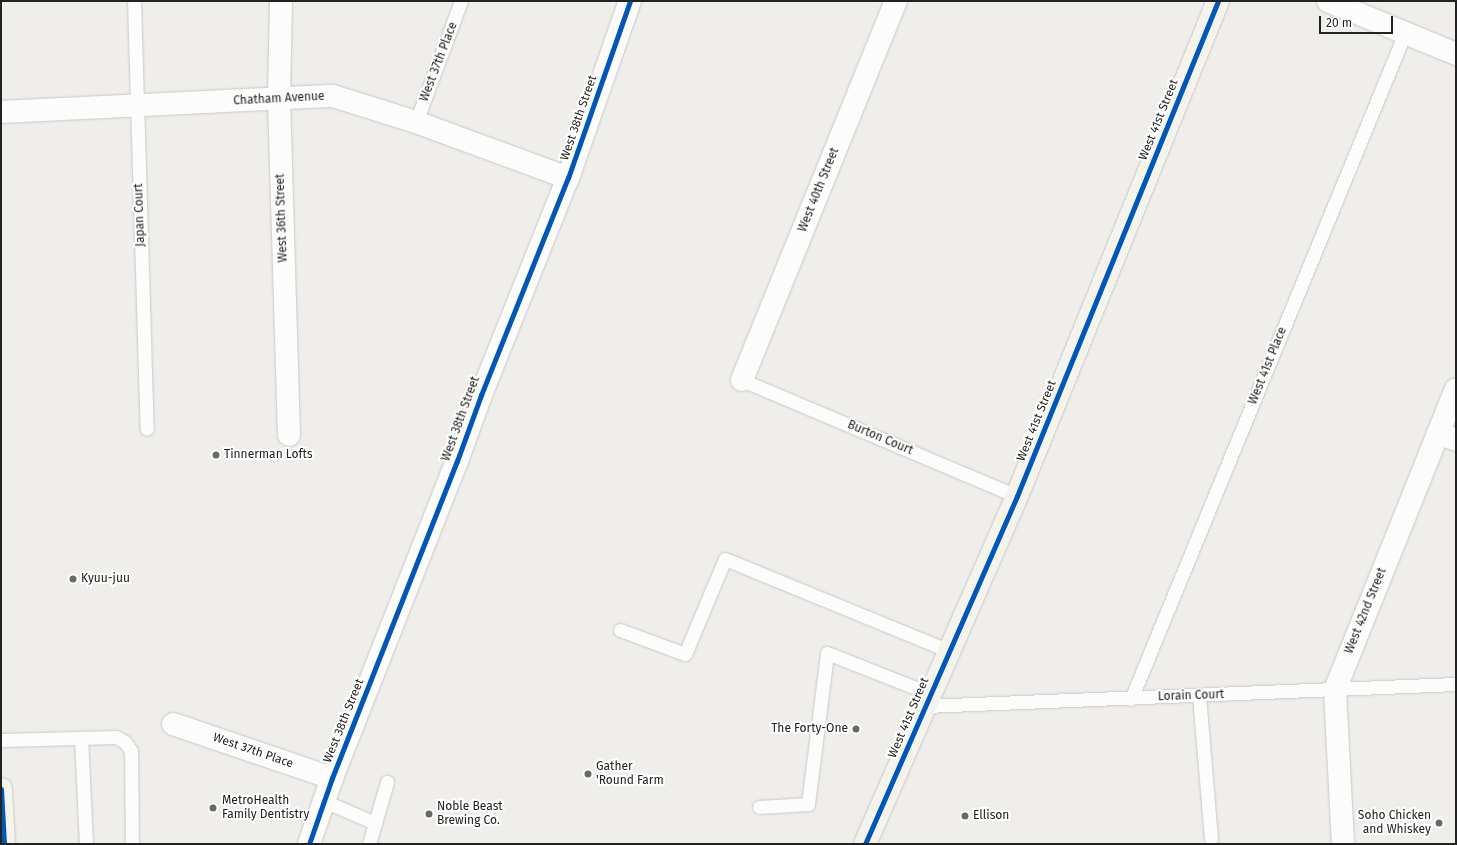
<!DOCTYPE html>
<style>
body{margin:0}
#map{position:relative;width:1457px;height:845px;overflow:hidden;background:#f0eeeb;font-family:"Fira Sans",sans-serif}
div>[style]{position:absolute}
.roads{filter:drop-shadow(0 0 1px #c9c8c7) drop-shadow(0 0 1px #c9c8c7)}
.lane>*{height:13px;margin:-6.5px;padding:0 6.5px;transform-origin:6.5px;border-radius:6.5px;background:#fdfcfc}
.street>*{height:22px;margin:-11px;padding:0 11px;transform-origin:11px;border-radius:11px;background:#fdfcfc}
.secondary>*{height:22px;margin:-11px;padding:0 11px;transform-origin:11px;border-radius:11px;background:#f4f4ed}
.cycleway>*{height:5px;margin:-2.5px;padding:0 2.5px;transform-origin:2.5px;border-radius:2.5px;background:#0057b8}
.dots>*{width:11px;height:11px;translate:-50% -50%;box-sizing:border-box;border:2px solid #fff;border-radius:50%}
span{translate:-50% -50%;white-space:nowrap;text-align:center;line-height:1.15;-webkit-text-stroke:4px #fff;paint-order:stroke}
.street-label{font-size:12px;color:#222}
.poi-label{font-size:12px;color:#222}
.left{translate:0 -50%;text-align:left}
.right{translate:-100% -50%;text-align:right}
.frame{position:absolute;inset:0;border:2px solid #222;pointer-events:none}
.scale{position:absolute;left:1319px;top:16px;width:74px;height:18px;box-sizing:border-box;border:2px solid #222;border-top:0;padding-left:5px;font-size:12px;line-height:14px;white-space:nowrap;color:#222;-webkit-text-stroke:3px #fff;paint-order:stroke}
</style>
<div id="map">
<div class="roads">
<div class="lane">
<div style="left:134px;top:1px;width:428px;rotate:88.3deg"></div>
<div style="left:416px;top:122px;width:129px;rotate:-69.6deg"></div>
<div style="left:742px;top:380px;width:298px;rotate:22.9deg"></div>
<div style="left:620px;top:630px;width:69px;rotate:20.3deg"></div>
<div style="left:685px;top:654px;width:103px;rotate:-67.2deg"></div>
<div style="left:725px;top:559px;width:242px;rotate:22.3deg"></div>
<div style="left:1199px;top:696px;width:143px;rotate:85.2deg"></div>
<div style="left:1131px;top:699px;width:720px;rotate:-67.64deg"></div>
<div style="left:926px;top:706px;width:530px;rotate:-2.38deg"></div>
<div style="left:81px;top:738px;width:106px;rotate:87.3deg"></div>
<div style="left:1px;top:740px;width:115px;rotate:-1.5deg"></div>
<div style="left:116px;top:737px;width:10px;rotate:29deg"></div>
<div style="left:125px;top:742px;width:11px;rotate:56deg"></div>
<div style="left:131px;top:751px;width:93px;rotate:89.4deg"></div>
<div style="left:324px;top:801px;width:56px;rotate:23.3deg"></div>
<div style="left:375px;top:823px;width:22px;rotate:106deg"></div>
<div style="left:759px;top:807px;width:49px;rotate:-3.5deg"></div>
<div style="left:808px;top:804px;width:152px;rotate:-82.8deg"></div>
<div style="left:827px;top:653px;width:112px;rotate:21.5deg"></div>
<div style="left:375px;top:823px;width:43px;rotate:-73.7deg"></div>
</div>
<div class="street">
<div style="left:281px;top:1px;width:98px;rotate:91.2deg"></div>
<div style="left:279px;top:99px;width:336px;rotate:88.3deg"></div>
<div style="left:1328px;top:1px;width:139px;rotate:22.5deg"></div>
<div style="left:1px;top:112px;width:332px;rotate:-2.8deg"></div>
<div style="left:333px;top:96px;width:87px;rotate:17.4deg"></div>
<div style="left:416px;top:122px;width:162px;rotate:20.2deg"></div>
<div style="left:742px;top:380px;width:409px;rotate:-67.9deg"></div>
<div style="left:1438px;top:433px;width:19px;rotate:21deg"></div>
<div style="left:173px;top:724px;width:168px;rotate:18.8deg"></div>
<div style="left:309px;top:844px;width:70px;rotate:-70.8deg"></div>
<div style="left:332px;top:778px;width:341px;rotate:-68.5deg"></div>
<div style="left:457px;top:461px;width:70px;rotate:-70deg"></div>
<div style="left:481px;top:395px;width:234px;rotate:-68.2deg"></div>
<div style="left:568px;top:178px;width:188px;rotate:-70.7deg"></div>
<div style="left:1343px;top:844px;width:154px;rotate:-93deg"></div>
<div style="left:1335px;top:690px;width:324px;rotate:-68.1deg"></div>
</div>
<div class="secondary">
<div style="left:1px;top:789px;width:55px;rotate:86.9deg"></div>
<div style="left:865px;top:844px;width:380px;rotate:-66.4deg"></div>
<div style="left:1017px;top:496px;width:534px;rotate:-67.9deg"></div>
</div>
</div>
<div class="cycleway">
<div style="left:1px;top:789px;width:55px;rotate:86.9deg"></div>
<div style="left:309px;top:844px;width:70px;rotate:-70.8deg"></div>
<div style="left:332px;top:778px;width:341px;rotate:-68.5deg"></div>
<div style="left:457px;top:461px;width:70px;rotate:-70deg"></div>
<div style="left:481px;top:395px;width:234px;rotate:-68.2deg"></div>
<div style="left:568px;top:178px;width:188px;rotate:-70.7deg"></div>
<div style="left:865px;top:844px;width:380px;rotate:-66.4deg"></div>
<div style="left:1017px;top:496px;width:534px;rotate:-67.9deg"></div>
</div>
<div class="dots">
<div style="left:216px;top:455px;background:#6a6968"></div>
<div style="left:73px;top:579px;background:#6a6968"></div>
<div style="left:856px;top:729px;background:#6a6968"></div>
<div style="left:588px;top:774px;background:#6a6968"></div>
<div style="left:213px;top:808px;background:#6a6968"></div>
<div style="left:429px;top:814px;background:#6a6968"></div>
<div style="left:965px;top:816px;background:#6a6968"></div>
<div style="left:1439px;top:823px;background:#6a6968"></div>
</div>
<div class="street-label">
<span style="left:439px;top:62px;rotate:-69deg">West 37th Place</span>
<span style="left:279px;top:99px;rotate:-3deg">Chatham Avenue</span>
<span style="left:579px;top:118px;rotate:-71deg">West 38th Street</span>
<span style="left:1159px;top:120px;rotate:-68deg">West 41st Street</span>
<span style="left:819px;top:190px;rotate:-68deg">West 40th Street</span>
<span style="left:140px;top:215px;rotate:-92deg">Japan Court</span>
<span style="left:282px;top:218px;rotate:-92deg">West 36th Street</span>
<span style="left:1268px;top:366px;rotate:-68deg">West 41st Place</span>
<span style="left:461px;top:419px;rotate:-70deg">West 38th Street</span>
<span style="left:1037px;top:421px;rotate:-68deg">West 41st Street</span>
<span style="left:880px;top:438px;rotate:23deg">Burton Court</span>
<span style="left:1366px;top:611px;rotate:-68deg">West 42nd Street</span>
<span style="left:1191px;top:696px;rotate:-2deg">Lorain Court</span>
<span style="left:909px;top:718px;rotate:-67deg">West 41st Street</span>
<span style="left:344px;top:721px;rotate:-68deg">West 38th Street</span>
<span style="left:253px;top:751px;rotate:19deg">West 37th Place</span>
</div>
<div class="poi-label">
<span class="left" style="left:224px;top:455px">Tinnerman Lofts</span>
<span class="left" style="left:81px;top:579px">Kyuu-juu</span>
<span class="right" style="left:848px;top:729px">The Forty-One</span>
<span class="left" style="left:596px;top:774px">Gather<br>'Round Farm</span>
<span class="left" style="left:222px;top:808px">MetroHealth<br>Family Dentistry</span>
<span class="left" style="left:437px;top:814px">Noble Beast<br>Brewing Co.</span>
<span class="left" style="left:973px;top:816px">Ellison</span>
<span class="right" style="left:1431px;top:823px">Soho Chicken<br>and Whiskey</span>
</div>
<div class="frame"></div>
<div class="scale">20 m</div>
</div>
